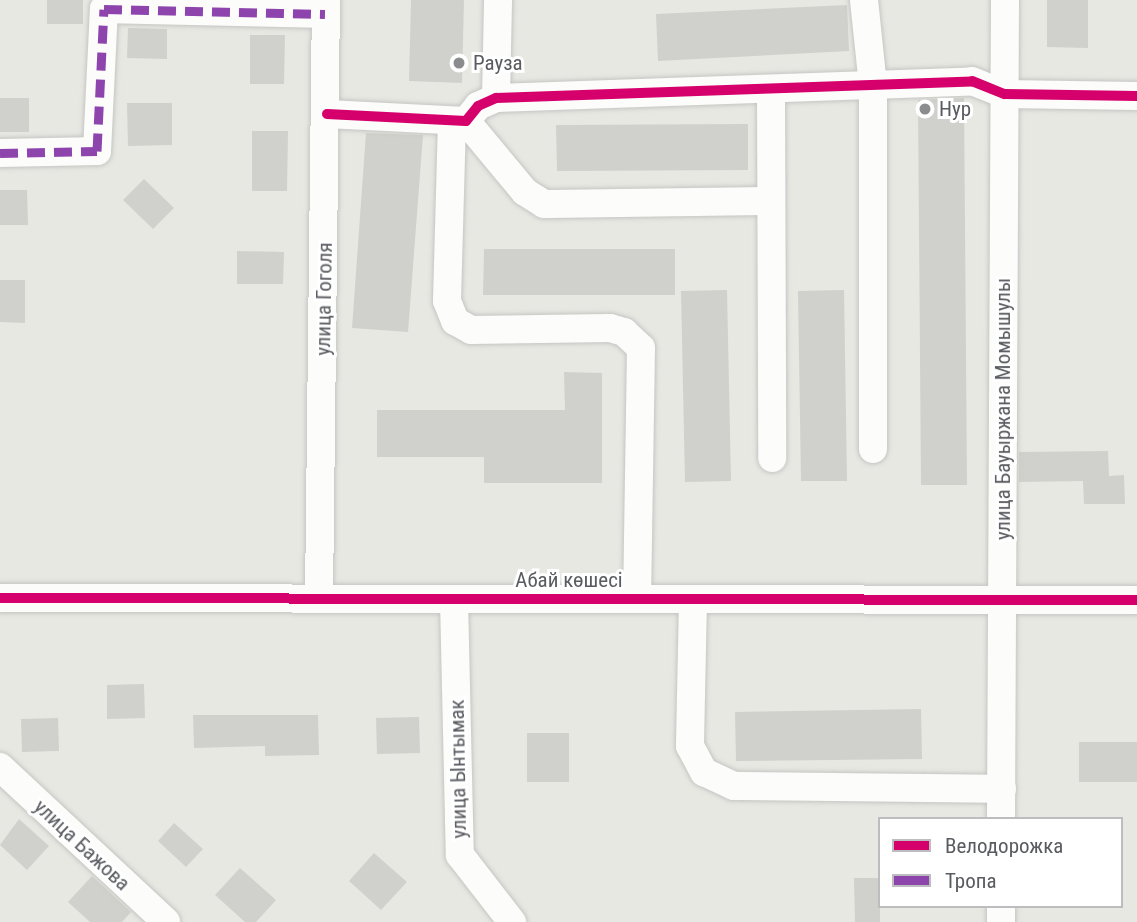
<!DOCTYPE html>
<meta charset="utf-8">
<style>
body{margin:0}
#map{position:relative;width:1137px;height:922px;overflow:hidden;background:#e8e8e3;font-family:"Roboto Condensed",sans-serif}
div>[style]{position:absolute}
.building>*{inset:0;background:#d0d0cc}
.roads{filter:drop-shadow(0 0 2px #c5c5c3) drop-shadow(0 0 2px #c5c5c3)}
.minor>*{height:28px;margin:-14px;padding:0 14px;transform-origin:14px;border-radius:14px;background:#fcfcfb}
.quiet>*{height:9px;margin-top:-4.5px;transform-origin:0;background:repeating-linear-gradient(90deg,#8e44ad 0 18px,transparent 0 27px)}
.cycleway>*{height:10px;margin:-5px;padding:0 5px;transform-origin:5px;border-radius:5px;background:#d6006c}
.dots>*{width:19px;height:19px;translate:-50% -50%;box-sizing:border-box;border:4px solid #fff;border-radius:50%}
span{translate:-50% -50%;white-space:nowrap;text-align:center;line-height:1.15;-webkit-text-stroke:6px #fff;paint-order:stroke}
.poi-label{font-size:21px;color:#595b60}
.left{translate:0 -50%;text-align:left}
.street-label{font-size:21px;color:#595b60}
.legend{position:absolute;left:878px;top:817px;width:245px;height:91px;box-sizing:border-box;background:#fff;border:2px solid #bdbdbf;margin:0;padding:9px 12px;list-style:none;font-size:21px;color:#595b60}
.legend li{display:flex;align-items:center;gap:14px;height:35px}
.legend b{width:35px;border:2px solid #bdbdbf}
</style>
<div id="map">
<div class="building">
<div style="clip-path:polygon(47px 0,83px 0,83px 24px,47px 24px)"></div>
<div style="clip-path:polygon(411px 0,464px 0,462px 83px,409px 81px)"></div>
<div style="clip-path:polygon(1047px 0,1088px 0,1088px 48px,1047px 47px)"></div>
<div style="clip-path:polygon(847px 5px,849px 51px,658px 61px,656px 14px)"></div>
<div style="clip-path:polygon(128px 28px,167px 29px,167px 59px,127px 58px)"></div>
<div style="clip-path:polygon(250px 35px,285px 35px,284px 84px,250px 84px)"></div>
<div style="clip-path:polygon(0 98px,29px 98px,29px 132px,0 132px)"></div>
<div style="clip-path:polygon(964px 98px,967px 485px,921px 485px,918px 100px)"></div>
<div style="clip-path:polygon(127px 103px,172px 103px,172px 145px,128px 146px)"></div>
<div style="clip-path:polygon(748px 124px,748px 170px,557px 171px,556px 125px)"></div>
<div style="clip-path:polygon(252px 131px,288px 131px,287px 191px,252px 191px)"></div>
<div style="clip-path:polygon(366px 133px,423px 135px,408px 332px,352px 328px)"></div>
<div style="clip-path:polygon(144px 179px,174px 208px,153px 229px,123px 200px)"></div>
<div style="clip-path:polygon(0 190px,27px 190px,28px 225px,0 225px)"></div>
<div style="clip-path:polygon(484px 249px,675px 249px,675px 295px,483px 295px)"></div>
<div style="clip-path:polygon(237px 251px,284px 252px,283px 284px,237px 284px)"></div>
<div style="clip-path:polygon(0 280px,25px 280px,25px 323px,0 322px)"></div>
<div style="clip-path:polygon(727px 290px,731px 481px,685px 482px,681px 291px)"></div>
<div style="clip-path:polygon(844px 290px,847px 481px,801px 481px,798px 291px)"></div>
<div style="clip-path:polygon(564px 372px,602px 373px,602px 483px,484px 483px,484px 457px,377px 457px,377px 410px,565px 410px)"></div>
<div style="clip-path:polygon(1108px 451px,1109px 476px,1124px 475px,1125px 504px,1084px 504px,1083px 481px,1019px 482px,1019px 452px)"></div>
<div style="clip-path:polygon(144px 684px,145px 718px,107px 719px,107px 685px)"></div>
<div style="clip-path:polygon(921px 709px,922px 759px,736px 761px,735px 712px)"></div>
<div style="clip-path:polygon(193px 715px,318px 715px,319px 755px,265px 756px,265px 746px,194px 748px)"></div>
<div style="clip-path:polygon(419px 717px,420px 753px,377px 754px,376px 718px)"></div>
<div style="clip-path:polygon(58px 718px,59px 751px,22px 752px,21px 719px)"></div>
<div style="clip-path:polygon(527px 733px,569px 733px,569px 782px,527px 782px)"></div>
<div style="clip-path:polygon(1079px 742px,1137px 742px,1137px 782px,1079px 782px)"></div>
<div style="clip-path:polygon(19px 819px,49px 846px,27px 870px,0 845px)"></div>
<div style="clip-path:polygon(174px 823px,203px 849px,186px 867px,158px 841px)"></div>
<div style="clip-path:polygon(374px 853px,407px 882px,381px 910px,349px 881px)"></div>
<div style="clip-path:polygon(240px 868px,276px 900px,256px 922px,245px 922px,215px 895px)"></div>
<div style="clip-path:polygon(92px 876px,131px 912px,122px 922px,90px 922px,68px 902px)"></div>
<div style="clip-path:polygon(854px 878px,880px 878px,880px 922px,855px 922px)"></div>
</div>
<div class="roads">
<div class="minor">
<div style="left:864px;top:0;width:85px;rotate:84deg"></div>
<div style="left:873px;top:85px;width:364px;rotate:90deg"></div>
<div style="left:771px;top:89px;width:369px;rotate:89.8deg"></div>
<div style="left:496px;top:98px;width:98px;rotate:-88.8deg"></div>
<div style="left:327px;top:114px;width:139px;rotate:2.9deg"></div>
<div style="left:466px;top:121px;width:19px;rotate:-51deg"></div>
<div style="left:478px;top:106px;width:20px;rotate:-24deg"></div>
<div style="left:496px;top:98px;width:476px;rotate:-2deg"></div>
<div style="left:972px;top:81px;width:35px;rotate:22deg"></div>
<div style="left:1005px;top:94px;width:132px;rotate:0.9deg"></div>
<div style="left:452px;top:121px;width:180px;rotate:91.6deg"></div>
<div style="left:447px;top:301px;width:22px;rotate:68deg"></div>
<div style="left:455px;top:321px;width:18px;rotate:29deg"></div>
<div style="left:471px;top:330px;width:139px;rotate:-0.8deg"></div>
<div style="left:610px;top:328px;width:15px;rotate:16deg"></div>
<div style="left:624px;top:332px;width:23px;rotate:43deg"></div>
<div style="left:641px;top:348px;width:251px;rotate:90.9deg"></div>
<div style="left:466px;top:121px;width:92px;rotate:50.3deg"></div>
<div style="left:525px;top:192px;width:22px;rotate:32deg"></div>
<div style="left:544px;top:204px;width:227px;rotate:-0.8deg"></div>
<div style="left:0;top:153px;width:97px;rotate:-1.2deg"></div>
<div style="left:97px;top:151px;width:142px;rotate:-87.2deg"></div>
<div style="left:104px;top:9px;width:221px;rotate:1.3deg"></div>
<div style="left:319px;top:597px;width:597px;rotate:-89.33deg"></div>
<div style="left:0;top:598px;width:1137px;rotate:0.1deg"></div>
<div style="left:454px;top:599px;width:256px;rotate:88.7deg"></div>
<div style="left:460px;top:855px;width:85px;rotate:52.2deg"></div>
<div style="left:693px;top:600px;width:146px;rotate:91.2deg"></div>
<div style="left:690px;top:746px;width:30px;rotate:62deg"></div>
<div style="left:704px;top:772px;width:33px;rotate:25deg"></div>
<div style="left:734px;top:786px;width:268px;rotate:0.6deg"></div>
<div style="left:0;top:767px;width:227px;rotate:43deg"></div>
<div style="left:1001px;top:819px;width:819px;rotate:-89.72deg"></div>
<div style="left:1001px;top:922px;width:16px;rotate:-90deg"></div>
</div>
</div>
<div class="quiet">
<div style="left:0;top:153px;width:97px;rotate:-1.2deg"></div>
<div style="left:97px;top:151px;width:142px;rotate:-87.2deg"></div>
<div style="left:104px;top:9px;width:221px;rotate:1.3deg"></div>
</div>
<div class="cycleway">
<div style="left:327px;top:114px;width:139px;rotate:2.9deg"></div>
<div style="left:466px;top:121px;width:19px;rotate:-51deg"></div>
<div style="left:478px;top:106px;width:20px;rotate:-24deg"></div>
<div style="left:496px;top:98px;width:476px;rotate:-2deg"></div>
<div style="left:972px;top:81px;width:35px;rotate:22deg"></div>
<div style="left:1005px;top:94px;width:132px;rotate:0.9deg"></div>
<div style="left:0;top:598px;width:1137px;rotate:0.1deg"></div>
</div>
<div class="dots">
<div style="left:459px;top:63px;background:#8b8c8e"></div>
<div style="left:925px;top:109px;background:#8b8c8e"></div>
</div>
<div class="poi-label">
<span class="left" style="left:473px;top:63px">Рауза</span>
<span class="left" style="left:939px;top:109px">Нур</span>
</div>
<div class="street-label">
<span style="left:324px;top:299px;rotate:-89deg">улица Гоголя</span>
<span style="left:1003px;top:409px;rotate:-90deg">улица Бауыржана Момышулы</span>
<span style="left:569px;top:580px">Абай көшесі</span>
<span style="left:458px;top:769px;rotate:-91deg">улица Ынтымак</span>
<span style="left:82px;top:845px;rotate:43deg">улица Бажова</span>
</div>
<ul class="legend">
<li><b style="height:9px;background:#d6006c"></b>Велодорожка</li>
<li><b style="height:9px;background:#8e44ad"></b>Тропа</li>
</ul>
</div>
